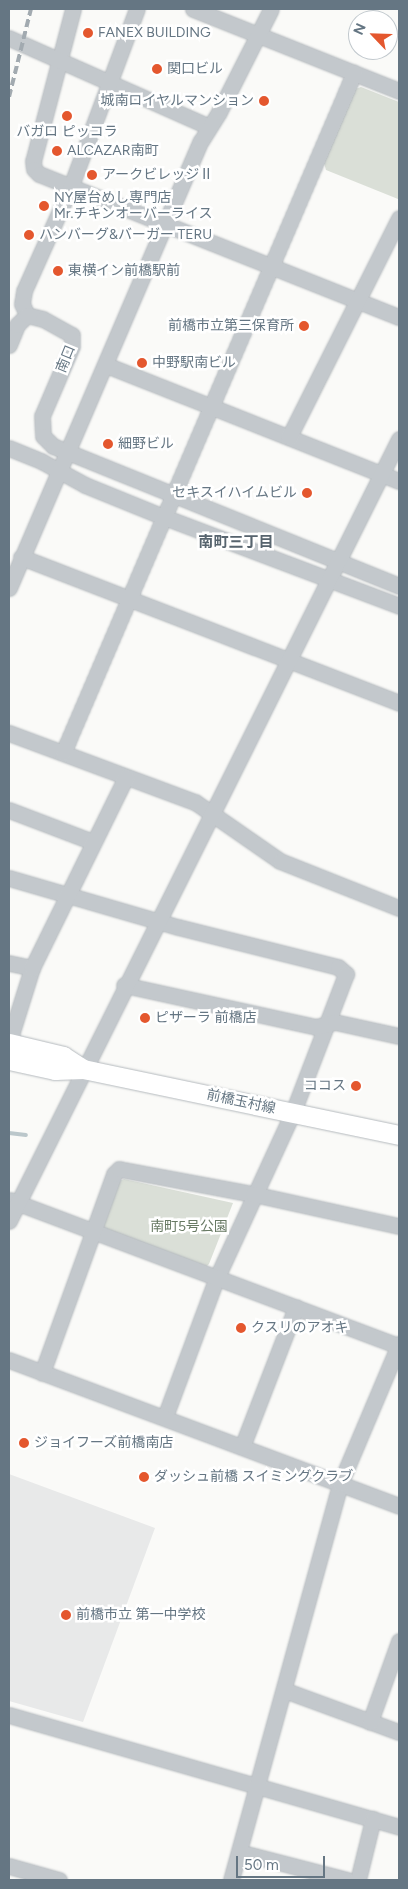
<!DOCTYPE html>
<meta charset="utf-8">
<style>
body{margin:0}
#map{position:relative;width:408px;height:1889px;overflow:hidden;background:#fafaf8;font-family:Figtree,"Noto Sans JP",sans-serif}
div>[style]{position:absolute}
.built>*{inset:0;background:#e8e9e9}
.green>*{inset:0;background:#dadfd7}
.stream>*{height:4px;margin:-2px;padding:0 2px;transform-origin:2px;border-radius:2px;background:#bbc7cb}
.roads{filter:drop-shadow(0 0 1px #b5babe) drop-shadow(0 0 1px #b5babe)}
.minor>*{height:15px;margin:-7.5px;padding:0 7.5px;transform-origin:7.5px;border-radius:7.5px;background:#c3c8cc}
.major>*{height:19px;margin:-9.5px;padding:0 9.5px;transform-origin:9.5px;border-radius:9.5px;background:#fff}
.rail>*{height:4px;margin-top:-2px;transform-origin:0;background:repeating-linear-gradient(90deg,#a2aab0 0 8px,transparent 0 12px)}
.dots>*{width:14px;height:14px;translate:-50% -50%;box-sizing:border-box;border:2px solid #fff;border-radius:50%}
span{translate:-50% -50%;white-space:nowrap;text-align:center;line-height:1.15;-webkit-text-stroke:5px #fff;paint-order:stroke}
.poi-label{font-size:14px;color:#657683}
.left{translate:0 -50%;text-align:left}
.right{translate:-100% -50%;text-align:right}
.street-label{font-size:14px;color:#657683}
.park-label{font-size:14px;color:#687a64}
.neighbourhood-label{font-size:15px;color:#57646e;font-weight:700}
.frame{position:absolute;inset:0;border:10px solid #657683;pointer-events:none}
.north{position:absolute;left:348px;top:10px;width:50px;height:50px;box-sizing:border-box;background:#fff;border:1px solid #c1c8cd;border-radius:50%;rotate:294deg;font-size:14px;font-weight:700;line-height:20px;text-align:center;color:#657683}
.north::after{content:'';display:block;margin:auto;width:18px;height:22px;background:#e4572e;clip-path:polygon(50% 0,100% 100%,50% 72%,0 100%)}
.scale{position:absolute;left:236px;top:1856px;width:89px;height:22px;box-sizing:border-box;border:2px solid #657683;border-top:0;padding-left:6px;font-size:15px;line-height:18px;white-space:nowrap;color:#657683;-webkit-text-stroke:4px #fff;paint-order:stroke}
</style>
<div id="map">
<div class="built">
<div style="clip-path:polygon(9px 1474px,155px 1528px,83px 1722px,9px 1701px)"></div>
</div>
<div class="green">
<div style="clip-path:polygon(361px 87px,399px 102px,398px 199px,326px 170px,324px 163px,355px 89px)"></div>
<div style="clip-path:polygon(124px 1179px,233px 1203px,209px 1264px,206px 1267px,103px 1228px,117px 1182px)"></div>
</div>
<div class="stream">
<div style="left:9px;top:1133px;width:17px;rotate:7deg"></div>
</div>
<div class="roads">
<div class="minor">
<div style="left:73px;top:9px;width:157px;rotate:104.7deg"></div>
<div style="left:33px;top:161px;width:8px;rotate:83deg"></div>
<div style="left:34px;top:169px;width:7px;rotate:45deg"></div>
<div style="left:39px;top:174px;width:387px;rotate:21.7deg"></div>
<div style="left:193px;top:9px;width:222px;rotate:21.7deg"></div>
<div style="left:9px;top:38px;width:218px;rotate:23.9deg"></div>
<div style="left:27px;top:315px;width:12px;rotate:-114deg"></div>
<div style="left:22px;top:304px;width:13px;rotate:-81deg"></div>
<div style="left:24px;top:291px;width:115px;rotate:-65.9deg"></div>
<div style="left:71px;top:186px;width:189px;rotate:-69.6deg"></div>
<div style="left:9px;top:345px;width:22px;rotate:-68deg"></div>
<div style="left:17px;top:325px;width:14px;rotate:-45deg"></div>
<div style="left:27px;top:315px;width:16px;rotate:14deg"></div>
<div style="left:43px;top:319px;width:33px;rotate:29deg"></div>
<div style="left:72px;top:335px;width:11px;rotate:90deg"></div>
<div style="left:72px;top:346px;width:76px;rotate:113.2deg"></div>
<div style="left:42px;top:416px;width:20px;rotate:87deg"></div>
<div style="left:43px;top:436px;width:14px;rotate:45deg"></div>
<div style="left:53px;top:446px;width:373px;rotate:22deg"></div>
<div style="left:106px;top:365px;width:315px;rotate:21.6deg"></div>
<div style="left:289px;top:437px;width:245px;rotate:-63.3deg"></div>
<div style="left:9px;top:448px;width:35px;rotate:22deg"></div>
<div style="left:41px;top:461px;width:50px;rotate:28.6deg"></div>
<div style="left:85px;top:485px;width:85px;rotate:22.1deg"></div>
<div style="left:164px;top:517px;width:251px;rotate:20.7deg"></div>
<div style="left:21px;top:557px;width:405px;rotate:21.1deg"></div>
<div style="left:9px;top:588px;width:486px;rotate:-66.8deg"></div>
<div style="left:201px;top:141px;width:34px;rotate:-58deg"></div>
<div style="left:219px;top:112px;width:115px;rotate:-63.2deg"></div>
<div style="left:9px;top:733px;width:198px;rotate:20.4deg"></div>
<div style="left:195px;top:802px;width:103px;rotate:34.8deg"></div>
<div style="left:280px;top:861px;width:128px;rotate:21.6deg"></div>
<div style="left:63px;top:753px;width:740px;rotate:-66.83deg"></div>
<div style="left:9px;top:810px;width:90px;rotate:20.9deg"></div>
<div style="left:9px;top:878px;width:176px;rotate:16.2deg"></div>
<div style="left:178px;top:927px;width:165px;rotate:14deg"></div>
<div style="left:338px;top:967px;width:11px;rotate:41deg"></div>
<div style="left:346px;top:974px;width:148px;rotate:111deg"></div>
<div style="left:293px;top:1112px;width:182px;rotate:114.7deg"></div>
<div style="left:217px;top:1277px;width:149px;rotate:110.4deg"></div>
<div style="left:9px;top:963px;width:24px;rotate:12deg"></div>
<div style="left:124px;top:985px;width:197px;rotate:12.3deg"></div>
<div style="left:316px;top:1027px;width:20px;rotate:-15deg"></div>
<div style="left:335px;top:1022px;width:66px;rotate:12.3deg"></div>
<div style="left:12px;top:1054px;width:22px;rotate:-90deg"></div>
<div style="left:12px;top:1032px;width:67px;rotate:-72.6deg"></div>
<div style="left:32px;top:968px;width:213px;rotate:-63.8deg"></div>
<div style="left:10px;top:1200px;width:415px;rotate:20.6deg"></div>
<div style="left:9px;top:1221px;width:874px;rotate:-63.49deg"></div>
<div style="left:9px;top:1360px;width:416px;rotate:20.5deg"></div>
<div style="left:42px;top:1373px;width:212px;rotate:-70.1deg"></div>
<div style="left:114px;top:1174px;width:7px;rotate:-45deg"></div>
<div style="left:119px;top:1169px;width:136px;rotate:10.6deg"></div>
<div style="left:253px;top:1194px;width:149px;rotate:12.4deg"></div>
<div style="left:242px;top:1447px;width:150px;rotate:-68.9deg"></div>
<div style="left:284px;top:1690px;width:122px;rotate:20.1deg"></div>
<div style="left:9px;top:1715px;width:406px;rotate:16deg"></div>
<div style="left:370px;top:1722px;width:86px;rotate:-70.3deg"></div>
<div style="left:239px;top:1852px;width:112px;rotate:14.5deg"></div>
<div style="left:9px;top:1866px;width:52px;rotate:15.6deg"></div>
<div style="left:231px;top:1880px;width:411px;rotate:-74.6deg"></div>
<div style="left:340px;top:1484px;width:152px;rotate:-67.1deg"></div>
<div style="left:358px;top:1880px;width:63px;rotate:-76.2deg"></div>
</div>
<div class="major">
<div style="left:9px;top:1043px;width:56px;rotate:13.5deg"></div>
<div style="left:63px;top:1056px;width:24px;rotate:33deg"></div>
<div style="left:9px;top:1060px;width:47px;rotate:12.3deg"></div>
<div style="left:55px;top:1070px;width:28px;rotate:-2deg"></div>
<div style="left:83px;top:1069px;width:323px;rotate:11.8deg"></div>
</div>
</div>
<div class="rail">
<div style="left:9px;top:97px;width:91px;rotate:-76deg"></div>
</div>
<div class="dots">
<div style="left:88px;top:33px;background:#e4572e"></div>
<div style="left:157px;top:69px;background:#e4572e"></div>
<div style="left:264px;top:101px;background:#e4572e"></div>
<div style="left:67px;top:116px;background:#e4572e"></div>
<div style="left:57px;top:151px;background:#e4572e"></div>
<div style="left:92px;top:175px;background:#e4572e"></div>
<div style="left:44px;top:206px;background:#e4572e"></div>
<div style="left:29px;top:235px;background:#e4572e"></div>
<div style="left:58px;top:271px;background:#e4572e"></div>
<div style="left:304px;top:326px;background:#e4572e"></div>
<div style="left:142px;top:363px;background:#e4572e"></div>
<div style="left:108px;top:444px;background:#e4572e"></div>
<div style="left:307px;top:493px;background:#e4572e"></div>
<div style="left:145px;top:1018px;background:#e4572e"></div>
<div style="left:356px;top:1086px;background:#e4572e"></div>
<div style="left:241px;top:1328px;background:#e4572e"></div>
<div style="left:24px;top:1443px;background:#e4572e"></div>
<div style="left:144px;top:1477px;background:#e4572e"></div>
<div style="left:66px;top:1615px;background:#e4572e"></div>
</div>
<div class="poi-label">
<span class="left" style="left:98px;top:33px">FANEX BUILDING</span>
<span class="left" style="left:167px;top:69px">関口ビル</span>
<span class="right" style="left:254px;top:101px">城南ロイヤルマンション</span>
<span style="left:67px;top:132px">バガロ ピッコラ</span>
<span class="left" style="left:67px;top:151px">ALCAZAR南町</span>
<span class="left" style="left:102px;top:175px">アークビレッジⅡ</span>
<span class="left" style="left:54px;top:206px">NY屋台めし専門店<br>Mr.チキンオーバーライス</span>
<span class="left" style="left:39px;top:235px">ハンバーグ&amp;バーガー TERU</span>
<span class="left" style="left:68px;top:271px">東横イン前橋駅前</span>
<span class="right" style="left:294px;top:326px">前橋市立第三保育所</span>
<span class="left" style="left:152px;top:363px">中野駅南ビル</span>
<span class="left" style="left:118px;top:444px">細野ビル</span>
<span class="right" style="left:297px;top:493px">セキスイハイムビル</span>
<span class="left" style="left:155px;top:1018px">ピザーラ 前橋店</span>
<span class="right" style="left:346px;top:1086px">ココス</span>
<span class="left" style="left:251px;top:1328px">クスリのアオキ</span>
<span class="left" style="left:34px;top:1443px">ジョイフーズ前橋南店</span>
<span class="left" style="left:154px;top:1477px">ダッシュ前橋 スイミングクラブ</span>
<span class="left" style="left:76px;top:1615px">前橋市立 第一中学校</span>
</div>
<div class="street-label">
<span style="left:66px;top:359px;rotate:-68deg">南口</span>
<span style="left:241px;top:1102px;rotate:12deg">前橋玉村線</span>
</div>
<div class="park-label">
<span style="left:189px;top:1227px">南町5号公園</span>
</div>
<div class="neighbourhood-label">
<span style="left:236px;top:543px">南町三丁目</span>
</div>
<div class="frame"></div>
<div class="north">N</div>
<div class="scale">50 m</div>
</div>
